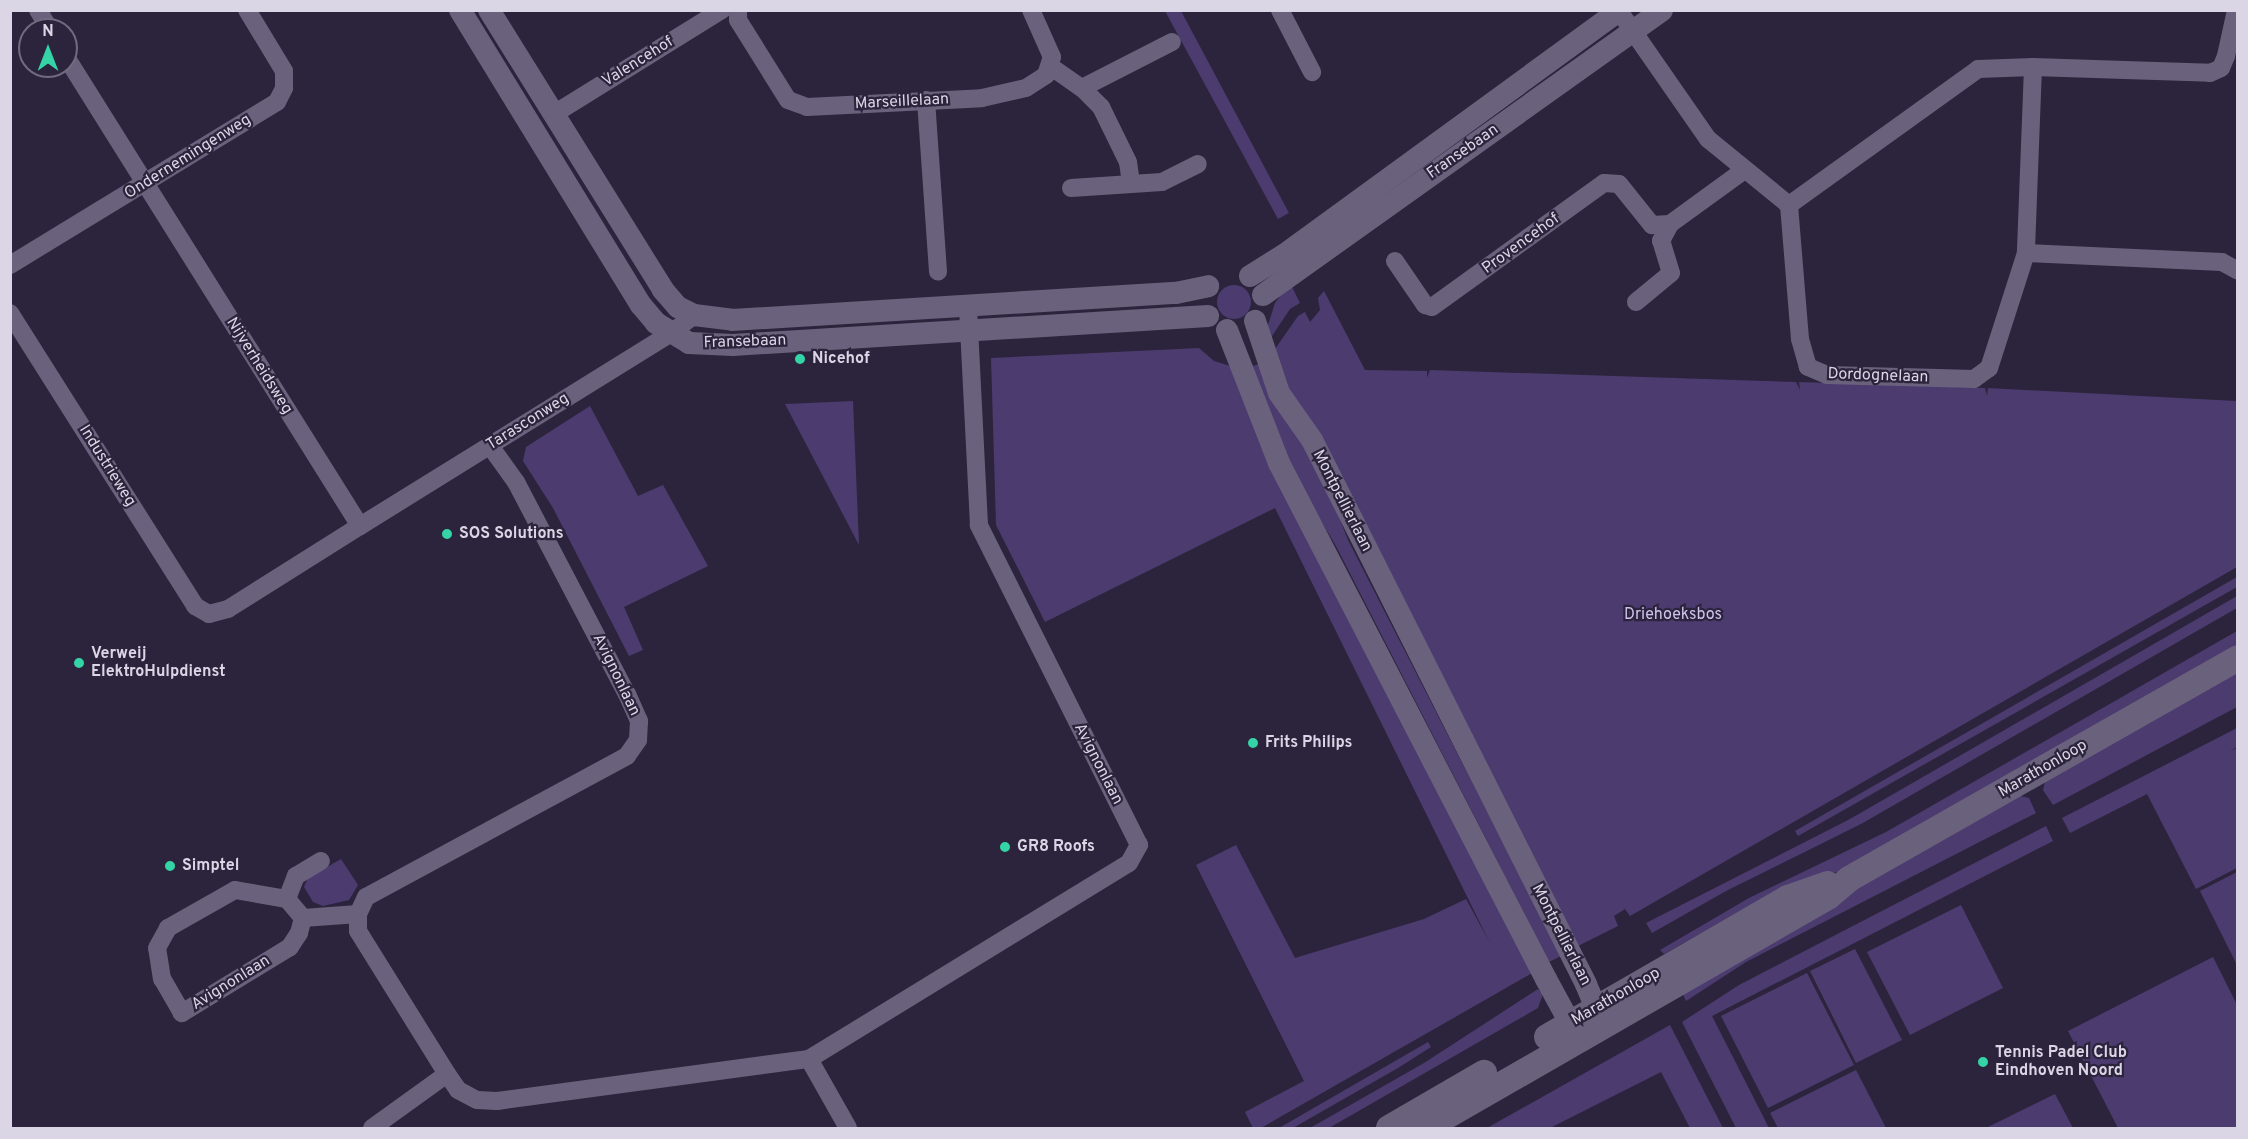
<!DOCTYPE html>
<style>
body{margin:0}
#map{position:relative;width:2248px;height:1139px;overflow:hidden;background:#2c243c;font-family:Overpass,sans-serif}
div>[style]{position:absolute}
.green>*{inset:0;background:#4c3b6f}
.round{border-radius:50%}
.minor>*{height:18px;margin:-9px;padding:0 9px;transform-origin:9px;border-radius:9px;background:#6a627d}
.tertiary>*{height:22px;margin:-11px;padding:0 11px;transform-origin:11px;border-radius:11px;background:#6a627d}
.secondary>*{height:26px;margin:-13px;padding:0 13px;transform-origin:13px;border-radius:13px;background:#6a627d}
.dots>*{width:16px;height:16px;translate:-50% -50%;box-sizing:border-box;border:3px solid #2c243c;border-radius:50%}
span{translate:-50% -50%;white-space:nowrap;text-align:center;line-height:1.15;-webkit-text-stroke:4.5px #2c243c;paint-order:stroke}
.street-label{font-size:16px;color:#dad6e5}
.poi-label{font-size:16px;color:#dad6e5;font-weight:700}
.left{translate:0 -50%;text-align:left}
.park-label{font-size:16px;color:#cfc3ee}
.frame{position:absolute;inset:0;border:12px solid #dad6e5;pointer-events:none}
.north{position:absolute;left:18px;top:18px;width:60px;height:60px;box-sizing:border-box;background:#2c243c;border:2px solid #726b80;border-radius:50%;rotate:0deg;font-size:16px;font-weight:700;line-height:24px;text-align:center;color:#dad6e5}
.north::after{content:'';display:block;margin:auto;width:21px;height:27px;background:#35d4a7;clip-path:polygon(50% 0,100% 100%,50% 72%,0 100%)}
</style>
<div id="map">
<div class="green">
<div style="clip-path:polygon(1165px 11px,1181px 11px,1289px 213px,1278px 219px)"></div>
<div style="clip-path:polygon(1290px 283px,1300px 303px,1290px 309px,1268px 342px,1267px 328px,1275px 303px)"></div>
<div class="round" style="left:1217px;top:285px;width:34px;height:34px"></div>
<div style="clip-path:polygon(1324px 291px,1365px 370px,1427px 371px,1427px 378px,1430px 370px,1796px 382px,1800px 390px,1799px 382px,1985px 388px,1987px 396px,1988px 388px,2236px 401px,2237px 396px,2237px 567px,1630px 916px,1625px 909px,1614px 916px,1618px 926px,1576px 947px,1288px 398px,1275px 349px,1298px 316px,1305px 312px,1310px 322px,1320px 310px,1318px 298px)"></div>
<div style="clip-path:polygon(1199px 348px,1214px 361px,1230px 366px,1534px 972px,1261px 1128px,1253px 1128px,1245px 1112px,1304px 1081px,1196px 865px,1236px 845px,1295px 958px,1424px 919px,1466px 899px,1490px 943px,1275px 508px,1045px 622px,996px 525px,991px 358px)"></div>
<div style="clip-path:polygon(1262px 363px,1328px 490px,1348px 540px,1561px 956px,1549px 962px,1336px 546px,1293px 474px,1250px 367px)"></div>
<div style="clip-path:polygon(853px 401px,859px 545px,785px 404px)"></div>
<div style="clip-path:polygon(590px 406px,638px 496px,663px 485px,708px 566px,624px 607px,643px 650px,629px 656px,553px 508px,523px 461px,526px 447px)"></div>
<div style="clip-path:polygon(2237px 577px,2237px 587px,1798px 836px,1795px 831px)"></div>
<div style="clip-path:polygon(2237px 596px,2237px 608px,1861px 824px,1726px 891px,1652px 933px,1646px 923px,1850px 819px)"></div>
<div style="clip-path:polygon(2237px 631px,2237px 647px,1851px 868px,1781px 888px,1664px 954px,1660px 950px,1749px 898px,1886px 832px)"></div>
<div style="clip-path:polygon(2237px 668px,2237px 707px,2053px 805px,2043px 790px,2046px 778px)"></div>
<div style="clip-path:polygon(2237px 728px,2237px 747px,2230px 751px,2237px 748px,2237px 868px,2196px 889px,2147px 794px,2070px 833px,2062px 818px)"></div>
<div style="clip-path:polygon(2016px 795px,2029px 798px,2036px 813px,1746px 962px,1686px 1001px,1680px 988px)"></div>
<div style="clip-path:polygon(2046px 826px,2053px 841px,1712px 1016px,1769px 1128px,1736px 1128px,1682px 1022px,1739px 985px)"></div>
<div style="clip-path:polygon(341px 859px,358px 885px,349px 900px,323px 906px,313px 902px,304px 887px,308px 878px)"></div>
<div style="clip-path:polygon(2237px 872px,2237px 965px,2200px 891px)"></div>
<div style="clip-path:polygon(1961px 905px,2003px 988px,1910px 1035px,1867px 952px)"></div>
<div style="clip-path:polygon(1855px 949px,1902px 1040px,1856px 1063px,1810px 971px)"></div>
<div style="clip-path:polygon(2213px 957px,2237px 1005px,2237px 1128px,2118px 1128px,2068px 1031px)"></div>
<div style="clip-path:polygon(1807px 973px,1854px 1065px,1768px 1108px,1721px 1016px)"></div>
<div style="clip-path:polygon(1538px 989px,1543px 994px,1538px 1008px,1329px 1128px,1310px 1128px,1424px 1063px)"></div>
<div style="clip-path:polygon(1670px 1025px,1723px 1128px,1690px 1128px,1661px 1072px,1550px 1128px,1487px 1128px)"></div>
<div style="clip-path:polygon(1428px 1042px,1431px 1047px,1398px 1068px,1293px 1128px,1279px 1128px)"></div>
<div style="clip-path:polygon(1856px 1070px,1886px 1128px,1778px 1128px,1770px 1113px)"></div>
<div style="clip-path:polygon(2055px 1094px,2073px 1128px,1986px 1128px)"></div>
</div>
<div class="minor">
<div style="left:38px;top:10px;width:23px;rotate:59deg"></div>
<div style="left:738px;top:10px;width:10px;rotate:90deg"></div>
<div style="left:738px;top:20px;width:94px;rotate:58deg"></div>
<div style="left:788px;top:100px;width:20px;rotate:20deg"></div>
<div style="left:807px;top:107px;width:175px;rotate:-2.9deg"></div>
<div style="left:982px;top:98px;width:45px;rotate:-12.8deg"></div>
<div style="left:1026px;top:88px;width:24px;rotate:-33deg"></div>
<div style="left:1046px;top:75px;width:19px;rotate:-72deg"></div>
<div style="left:1052px;top:57px;width:51px;rotate:-114.1deg"></div>
<div style="left:1280px;top:10px;width:70px;rotate:62.7deg"></div>
<div style="left:1619px;top:11px;width:156px;rotate:55.2deg"></div>
<div style="left:1708px;top:139px;width:104px;rotate:39.2deg"></div>
<div style="left:1050px;top:66px;width:39px;rotate:35deg"></div>
<div style="left:1082px;top:88px;width:27px;rotate:45deg"></div>
<div style="left:1101px;top:107px;width:61px;rotate:63.9deg"></div>
<div style="left:1128px;top:162px;width:22px;rotate:82deg"></div>
<div style="left:2033px;top:67px;width:186px;rotate:92.2deg"></div>
<div style="left:2026px;top:253px;width:121px;rotate:107.8deg"></div>
<div style="left:1989px;top:368px;width:19px;rotate:144deg"></div>
<div style="left:1974px;top:379px;width:147px;rotate:-178.4deg"></div>
<div style="left:1827px;top:375px;width:21px;rotate:-157deg"></div>
<div style="left:1808px;top:367px;width:29px;rotate:-106deg"></div>
<div style="left:1800px;top:339px;width:134px;rotate:-94.7deg"></div>
<div style="left:1789px;top:205px;width:233px;rotate:-35.7deg"></div>
<div style="left:1978px;top:69px;width:55px;rotate:-2.1deg"></div>
<div style="left:2033px;top:67px;width:177px;rotate:1.9deg"></div>
<div style="left:2210px;top:73px;width:12px;rotate:-24deg"></div>
<div style="left:2221px;top:68px;width:13px;rotate:-67deg"></div>
<div style="left:2226px;top:56px;width:47px;rotate:-77.7deg"></div>
<div style="left:1082px;top:88px;width:101px;rotate:-27.1deg"></div>
<div style="left:926px;top:100px;width:172px;rotate:86deg"></div>
<div style="left:554px;top:114px;width:198px;rotate:-31.8deg"></div>
<div style="left:1071px;top:188px;width:91px;rotate:-3.8deg"></div>
<div style="left:1162px;top:182px;width:40px;rotate:-26.6deg"></div>
<div style="left:2026px;top:253px;width:196px;rotate:2.6deg"></div>
<div style="left:2222px;top:262px;width:18px;rotate:29deg"></div>
<div style="left:1395px;top:261px;width:53px;rotate:55.7deg"></div>
<div style="left:1425px;top:305px;width:7px;rotate:16deg"></div>
<div style="left:1432px;top:307px;width:212px;rotate:-35.8deg"></div>
<div style="left:1604px;top:183px;width:15px;rotate:4deg"></div>
<div style="left:1619px;top:184px;width:53px;rotate:51.2deg"></div>
<div style="left:1652px;top:225px;width:18px;rotate:-3deg"></div>
<div style="left:1670px;top:224px;width:90px;rotate:-36deg"></div>
<div style="left:10px;top:265px;width:313px;rotate:-31.4deg"></div>
<div style="left:277px;top:102px;width:16px;rotate:-63deg"></div>
<div style="left:284px;top:88px;width:17px;rotate:-90deg"></div>
<div style="left:284px;top:71px;width:71px;rotate:-121.2deg"></div>
<div style="left:1636px;top:302px;width:45px;rotate:-39.6deg"></div>
<div style="left:1671px;top:273px;width:34px;rotate:-107deg"></div>
<div style="left:1661px;top:241px;width:19px;rotate:-62deg"></div>
<div style="left:10px;top:313px;width:347px;rotate:57.7deg"></div>
<div style="left:195px;top:606px;width:16px;rotate:30deg"></div>
<div style="left:209px;top:614px;width:20px;rotate:-15deg"></div>
<div style="left:228px;top:609px;width:156px;rotate:-32.2deg"></div>
<div style="left:360px;top:526px;width:554px;rotate:-122.08deg"></div>
<div style="left:490px;top:446px;width:44px;rotate:54.2deg"></div>
<div style="left:516px;top:482px;width:239px;rotate:62.4deg"></div>
<div style="left:627px;top:694px;width:30px;rotate:66deg"></div>
<div style="left:639px;top:721px;width:19px;rotate:93deg"></div>
<div style="left:638px;top:740px;width:19px;rotate:125deg"></div>
<div style="left:627px;top:756px;width:297px;rotate:151.6deg"></div>
<div style="left:366px;top:897px;width:19px;rotate:115deg"></div>
<div style="left:358px;top:914px;width:17px;rotate:90deg"></div>
<div style="left:358px;top:931px;width:168px;rotate:58.1deg"></div>
<div style="left:447px;top:1074px;width:19px;rotate:55deg"></div>
<div style="left:458px;top:1090px;width:21px;rotate:28deg"></div>
<div style="left:477px;top:1100px;width:20px;rotate:3deg"></div>
<div style="left:497px;top:1101px;width:315px;rotate:-7.7deg"></div>
<div style="left:809px;top:1059px;width:375px;rotate:-31.5deg"></div>
<div style="left:1129px;top:863px;width:21px;rotate:-61deg"></div>
<div style="left:1139px;top:845px;width:358px;rotate:-116.6deg"></div>
<div style="left:979px;top:525px;width:220px;rotate:-92.9deg"></div>
<div style="left:360px;top:526px;width:365px;rotate:-31.8deg"></div>
<div style="left:670px;top:334px;width:31px;rotate:-38deg"></div>
<div style="left:235px;top:890px;width:53px;rotate:9.8deg"></div>
<div style="left:287px;top:899px;width:25px;rotate:50deg"></div>
<div style="left:303px;top:918px;width:16px;rotate:105deg"></div>
<div style="left:299px;top:933px;width:17px;rotate:123deg"></div>
<div style="left:290px;top:947px;width:127px;rotate:148.6deg"></div>
<div style="left:182px;top:1013px;width:39px;rotate:-120deg"></div>
<div style="left:162px;top:979px;width:31px;rotate:-99deg"></div>
<div style="left:157px;top:948px;width:23px;rotate:-61deg"></div>
<div style="left:168px;top:928px;width:77px;rotate:-29.6deg"></div>
<div style="left:287px;top:899px;width:25px;rotate:-69deg"></div>
<div style="left:296px;top:876px;width:29px;rotate:-31deg"></div>
<div style="left:303px;top:918px;width:55px;rotate:-4.2deg"></div>
<div style="left:809px;top:1059px;width:79px;rotate:60.5deg"></div>
<div style="left:372px;top:1128px;width:92px;rotate:-35.8deg"></div>
</div>
<div class="tertiary">
<div style="left:460px;top:10px;width:346px;rotate:58.5deg"></div>
<div style="left:641px;top:305px;width:23px;rotate:50deg"></div>
<div style="left:656px;top:323px;width:39px;rotate:31deg"></div>
<div style="left:689px;top:343px;width:44px;rotate:2.6deg"></div>
<div style="left:733px;top:345px;width:476px;rotate:-3.5deg"></div>
<div style="left:489px;top:10px;width:330px;rotate:58.1deg"></div>
<div style="left:663px;top:290px;width:23px;rotate:49deg"></div>
<div style="left:678px;top:307px;width:18px;rotate:27deg"></div>
<div style="left:694px;top:315px;width:38px;rotate:7deg"></div>
<div style="left:732px;top:320px;width:445px;rotate:-3.5deg"></div>
<div style="left:1176px;top:293px;width:33px;rotate:-12deg"></div>
<div style="left:1250px;top:276px;width:40px;rotate:-32deg"></div>
<div style="left:1284px;top:255px;width:416px;rotate:-36.1deg"></div>
<div style="left:1263px;top:295px;width:490px;rotate:-35.5deg"></div>
<div style="left:1227px;top:330px;width:143px;rotate:68.6deg"></div>
<div style="left:1279px;top:463px;width:581px;rotate:62.64deg"></div>
<div style="left:1546px;top:979px;width:50px;rotate:61.4deg"></div>
<div style="left:1570px;top:1023px;width:22px;rotate:27deg"></div>
<div style="left:1590px;top:1033px;width:26px;rotate:-77deg"></div>
<div style="left:1596px;top:1008px;width:26px;rotate:-113deg"></div>
<div style="left:1586px;top:984px;width:609px;rotate:-116.73deg"></div>
<div style="left:1312px;top:440px;width:57px;rotate:-125.1deg"></div>
<div style="left:1279px;top:393px;width:76px;rotate:-108.4deg"></div>
</div>
<div class="secondary">
<div style="left:1547px;top:1037px;width:278px;rotate:-30deg"></div>
<div style="left:1788px;top:898px;width:42px;rotate:-19.3deg"></div>
<div style="left:1389px;top:1128px;width:110px;rotate:-30.1deg"></div>
<div style="left:1426px;top:1128px;width:465px;rotate:-29.9deg"></div>
<div style="left:1829px;top:896px;width:26px;rotate:-40deg"></div>
<div style="left:1849px;top:879px;width:447px;rotate:-29.6deg"></div>
</div>
<div class="dots">
<div style="left:800px;top:359px;background:#35d4a7"></div>
<div style="left:447px;top:534px;background:#35d4a7"></div>
<div style="left:79px;top:663px;background:#35d4a7"></div>
<div style="left:1253px;top:743px;background:#35d4a7"></div>
<div style="left:1005px;top:847px;background:#35d4a7"></div>
<div style="left:170px;top:866px;background:#35d4a7"></div>
<div style="left:1983px;top:1062px;background:#35d4a7"></div>
</div>
<div class="street-label">
<span style="left:638px;top:62px;rotate:-32deg">Valencehof</span>
<span style="left:902px;top:102px;rotate:-3deg">Marseillelaan</span>
<span style="left:1463px;top:152px;rotate:-35deg">Fransebaan</span>
<span style="left:188px;top:157px;rotate:-32deg">Ondernemingenweg</span>
<span style="left:1521px;top:244px;rotate:-36deg">Provencehof</span>
<span style="left:745px;top:342px;rotate:-2deg">Fransebaan</span>
<span style="left:259px;top:366px;rotate:58deg">Nijverheidsweg</span>
<span style="left:1878px;top:376px;rotate:2deg">Dordognelaan</span>
<span style="left:528px;top:422px;rotate:-32deg">Tarasconweg</span>
<span style="left:107px;top:466px;rotate:58deg">Industrieweg</span>
<span style="left:1342px;top:501px;rotate:63deg">Montpellierlaan</span>
<span style="left:616px;top:675px;rotate:64deg">Avignonlaan</span>
<span style="left:1098px;top:764px;rotate:63deg">Avignonlaan</span>
<span style="left:2043px;top:769px;rotate:-30deg">Marathonloop</span>
<span style="left:1561px;top:935px;rotate:63deg">Montpellierlaan</span>
<span style="left:231px;top:983px;rotate:-32deg">Avignonlaan</span>
<span style="left:1616px;top:997px;rotate:-30deg">Marathonloop</span>
</div>
<div class="poi-label">
<span class="left" style="left:812px;top:359px">Nicehof</span>
<span class="left" style="left:459px;top:534px">SOS Solutions</span>
<span class="left" style="left:91px;top:663px">Verweij<br>ElektroHulpdienst</span>
<span class="left" style="left:1265px;top:743px">Frits Philips</span>
<span class="left" style="left:1017px;top:847px">GR8 Roofs</span>
<span class="left" style="left:182px;top:866px">Simptel</span>
<span class="left" style="left:1995px;top:1062px">Tennis Padel Club<br>Eindhoven Noord</span>
</div>
<div class="park-label">
<span style="left:1673px;top:615px">Driehoeksbos</span>
</div>
<div class="frame"></div>
<div class="north">N</div>
</div>
